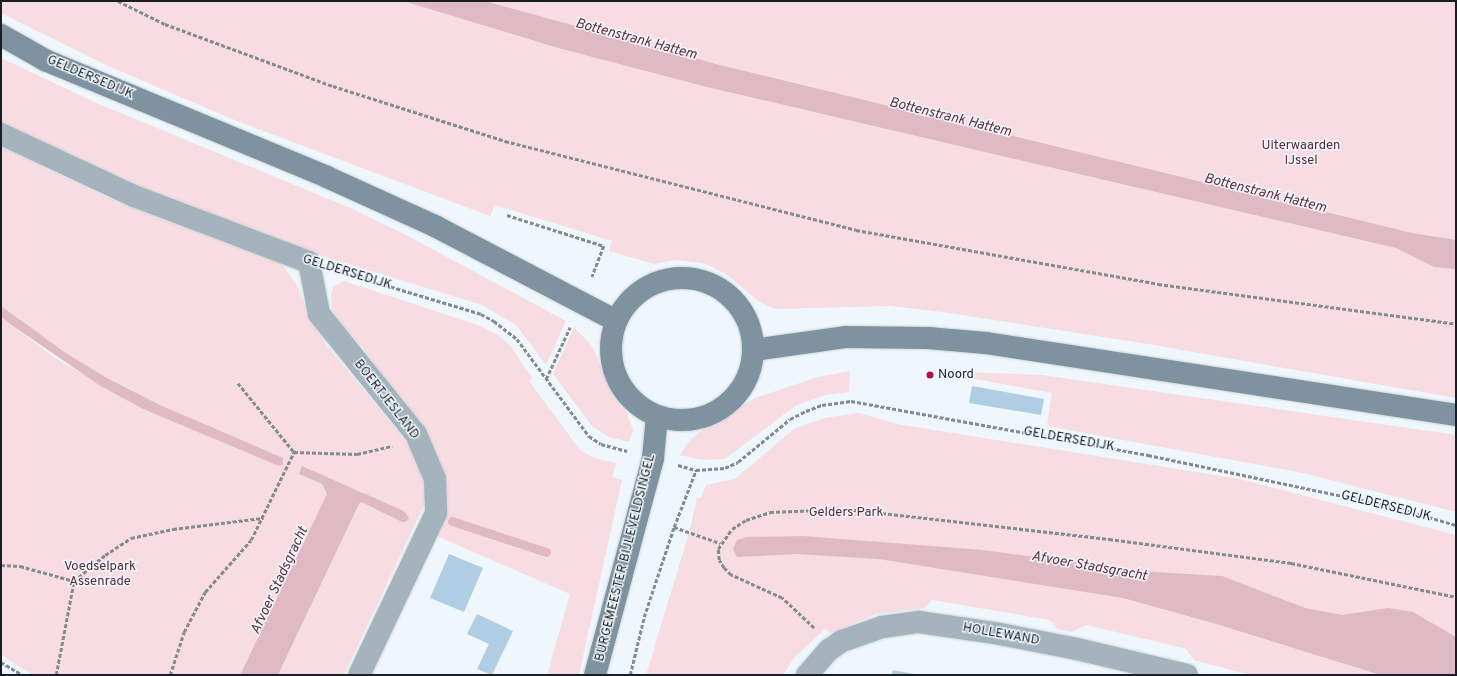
<!DOCTYPE html>
<style>
body{margin:0}
#map{position:relative;width:1457px;height:676px;overflow:hidden;background:#eff7fc;font-family:Overpass,sans-serif}
div>[style]{position:absolute}
.green>*{inset:0;background:#f7dce1}
.water>*{inset:0;background:#e0bac2}
.stream>*{height:9px;margin:-4.5px;padding:0 4.5px;transform-origin:4.5px;border-radius:4.5px;background:#e0bac2}
.building>*{inset:0;background:#afcee4}
.path>*{height:2.5px;margin-top:-1.25px;transform-origin:0;background:repeating-linear-gradient(90deg,#848b90 0 4px,transparent 0 6px)}
.roads{filter:drop-shadow(0 0 1px #cdd4d9) drop-shadow(0 0 1px #cdd4d9)}
.street>*{height:22px;margin:-11px;padding:0 11px;transform-origin:11px;border-radius:11px;background:#a5b3bc}
.secondary>*{height:22px;margin:-11px;padding:0 11px;transform-origin:11px;border-radius:11px;background:#7f92a0}
.secondary>.ring{margin:-11px;padding:0;box-sizing:content-box;background:none;border:22px solid #7f92a0;border-radius:50%}
.dots>*{width:11px;height:11px;translate:-50% -50%;box-sizing:border-box;border:2px solid #eff7fc;border-radius:50%}
span{translate:-50% -50%;white-space:nowrap;text-align:center;line-height:1.15;-webkit-text-stroke:3px #eff7fc;paint-order:stroke}
.street-label{font-size:13px;color:#181e23}
.park-label{font-size:13px;color:#592735}
.poi-label{font-size:13px;color:#181e23}
.left{translate:0 -50%;text-align:left}
.water-label{font-size:14px;color:#622f3d;font-style:italic}
.frame{position:absolute;inset:0;border:2px solid #181e23;pointer-events:none}
</style>
<div id="map">
<div class="green">
<div style="clip-path:polygon(1px 1px,1456px 1px,1456px 398px,1148px 344px,943px 312px,889px 306px,775px 309px,758px 301px,726px 274px,703px 263px,676px 260px,654px 264px,609px 251px,612px 241px,495px 205px,490px 216px,237px 121px,108px 66px,1px 13px)"></div>
<div style="clip-path:polygon(1px 58px,99px 104px,348px 207px,408px 236px,566px 321px,546px 365px,516px 325px,482px 305px,322px 256px,146px 188px,1px 122px)"></div>
<div style="clip-path:polygon(1px 147px,106px 197px,214px 239px,280px 261px,297px 285px,312px 322px,327px 346px,415px 452px,427px 486px,424px 505px,344px 675px,278px 675px,359px 504px,361px 502px,402px 522px,363px 492px,333px 481px,299px 474px,322px 484px,327px 494px,240px 675px,33px 675px,1px 655px,1px 317px,52px 356px,143px 409px,283px 465px,284px 461px,160px 405px,107px 378px,66px 353px,1px 306px)"></div>
<div style="clip-path:polygon(344px 281px,478px 325px,496px 334px,510px 345px,532px 378px,529px 381px,580px 450px,594px 458px,616px 463px,612px 477px,622px 480px,579px 675px,547px 675px,570px 594px,432px 534px,426px 444px,364px 349px,336px 319px,332px 309px,331px 294px,333px 287px)"></div>
<div style="clip-path:polygon(574px 327px,592px 346px,612px 392px,627px 413px,633px 430px,629px 442px,609px 437px,592px 426px,553px 374px)"></div>
<div style="clip-path:polygon(850px 371px,849px 392px,825px 395px,795px 406px,725px 459px,702px 460px,680px 455px,686px 445px,699px 432px,755px 398px,818px 377px)"></div>
<div style="clip-path:polygon(960px 372px,1042px 375px,1456px 435px,1456px 512px,1303px 473px,1047px 426px,1052px 393px,965px 377px)"></div>
<div style="clip-path:polygon(859px 413px,897px 424px,1240px 479px,1456px 535px,1456px 675px,1250px 675px,1194px 660px,1186px 649px,1150px 640px,1086px 625px,1072px 632px,1057px 629px,1050px 620px,932px 600px,925px 608px,876px 614px,831px 633px,825px 629px,794px 658px,783px 675px,646px 675px,690px 529px,697px 498px,701px 498px,706px 485px,735px 479px,795px 428px,825px 418px)"></div>
</div>
<div class="water">
<div style="clip-path:polygon(403px 1px,484px 1px,716px 64px,1412px 233px,1456px 240px,1456px 269px,1434px 267px,1396px 248px,707px 87px,562px 49px)"></div>
<div style="clip-path:polygon(1px 306px,66px 353px,107px 378px,160px 405px,283px 458px,283px 465px,279px 466px,143px 409px,99px 385px,13px 326px,1px 317px)"></div>
<div style="clip-path:polygon(302px 466px,404px 511px,409px 518px,406px 522px,402px 522px,361px 502px,359px 504px,278px 675px,240px 675px,327px 494px,322px 484px,299px 474px)"></div>
<div style="clip-path:polygon(803px 536px,983px 550px,1137px 571px,1222px 576px,1305px 608px,1342px 615px,1388px 608px,1413px 612px,1456px 637px,1456px 675px,1381px 675px,1213px 623px,1123px 598px,879px 559px,796px 554px,737px 557px,733px 549px,737px 540px,747px 537px)"></div>
</div>
<div class="stream">
<div style="left:452px;top:521px;width:99px;rotate:18.3deg"></div>
</div>
<div class="building">
<div style="clip-path:polygon(972px 386px,1044px 399px,1041px 415px,969px 403px)"></div>
<div style="clip-path:polygon(449px 554px,483px 568px,464px 612px,430px 598px)"></div>
<div style="clip-path:polygon(477px 614px,513px 631px,492px 675px,477px 669px,489px 644px,467px 634px)"></div>
<div style="clip-path:polygon(893px 670px,915px 674px,915px 675px,891px 675px)"></div>
</div>
<div class="path">
<div style="left:118px;top:1px;width:52px;rotate:26.1deg"></div>
<div style="left:165px;top:24px;width:179px;rotate:20.3deg"></div>
<div style="left:333px;top:86px;width:181px;rotate:17.7deg"></div>
<div style="left:505px;top:141px;width:362px;rotate:14.2deg"></div>
<div style="left:856px;top:230px;width:307px;rotate:10.1deg"></div>
<div style="left:1158px;top:284px;width:301px;rotate:7.6deg"></div>
<div style="left:507px;top:215px;width:102px;rotate:17.7deg"></div>
<div style="left:604px;top:246px;width:33px;rotate:111deg"></div>
<div style="left:339px;top:271px;width:148px;rotate:16.8deg"></div>
<div style="left:481px;top:314px;width:15px;rotate:28deg"></div>
<div style="left:494px;top:321px;width:29px;rotate:38deg"></div>
<div style="left:517px;top:339px;width:121px;rotate:53.4deg"></div>
<div style="left:589px;top:436px;width:14px;rotate:34deg"></div>
<div style="left:601px;top:444px;width:27px;rotate:15deg"></div>
<div style="left:546px;top:379px;width:57px;rotate:-65.2deg"></div>
<div style="left:238px;top:383px;width:89px;rotate:50.9deg"></div>
<div style="left:678px;top:465px;width:19px;rotate:16deg"></div>
<div style="left:696px;top:470px;width:29px;rotate:-4deg"></div>
<div style="left:725px;top:468px;width:14px;rotate:-25deg"></div>
<div style="left:738px;top:462px;width:67px;rotate:-39.6deg"></div>
<div style="left:790px;top:419px;width:18px;rotate:-27deg"></div>
<div style="left:806px;top:411px;width:17px;rotate:-21deg"></div>
<div style="left:822px;top:405px;width:29px;rotate:-8deg"></div>
<div style="left:851px;top:401px;width:302px;rotate:10.3deg"></div>
<div style="left:1148px;top:455px;width:251px;rotate:11.9deg"></div>
<div style="left:1394px;top:507px;width:65px;rotate:16.2deg"></div>
<div style="left:674px;top:527px;width:49px;rotate:19.2deg"></div>
<div style="left:1px;top:565px;width:19px;rotate:3deg"></div>
<div style="left:20px;top:566px;width:56px;rotate:15.5deg"></div>
<div style="left:74px;top:581px;width:40px;rotate:-40deg"></div>
<div style="left:105px;top:555px;width:31px;rotate:-33deg"></div>
<div style="left:131px;top:538px;width:43px;rotate:-12.1deg"></div>
<div style="left:173px;top:529px;width:91px;rotate:-7deg"></div>
<div style="left:814px;top:628px;width:44px;rotate:-136.8deg"></div>
<div style="left:782px;top:598px;width:56px;rotate:-155.7deg"></div>
<div style="left:731px;top:575px;width:10px;rotate:-135deg"></div>
<div style="left:724px;top:568px;width:9px;rotate:-122deg"></div>
<div style="left:719px;top:560px;width:11px;rotate:-95deg"></div>
<div style="left:718px;top:549px;width:24px;rotate:-55deg"></div>
<div style="left:732px;top:529px;width:17px;rotate:-33deg"></div>
<div style="left:746px;top:520px;width:25px;rotate:-18deg"></div>
<div style="left:770px;top:512px;width:76px;rotate:-2.3deg"></div>
<div style="left:846px;top:509px;width:265px;rotate:6.5deg"></div>
<div style="left:1109px;top:539px;width:184px;rotate:7.5deg"></div>
<div style="left:1291px;top:563px;width:168px;rotate:11.6deg"></div>
<div style="left:1px;top:662px;width:26px;rotate:31deg"></div>
<div style="left:56px;top:675px;width:96px;rotate:-79.2deg"></div>
<div style="left:170px;top:675px;width:45px;rotate:-72deg"></div>
<div style="left:184px;top:632px;width:45px;rotate:-62.3deg"></div>
<div style="left:205px;top:592px;width:69px;rotate:-48.5deg"></div>
<div style="left:251px;top:540px;width:98px;rotate:-64deg"></div>
<div style="left:294px;top:452px;width:63px;rotate:1.8deg"></div>
<div style="left:357px;top:454px;width:36px;rotate:-13deg"></div>
<div style="left:630px;top:675px;width:60px;rotate:-76.4deg"></div>
<div style="left:644px;top:617px;width:95px;rotate:-71.6deg"></div>
<div style="left:674px;top:527px;width:61px;rotate:-68.9deg"></div>
</div>
<div class="roads">
<div class="street">
<div style="left:1px;top:134px;width:147px;rotate:25deg"></div>
<div style="left:134px;top:196px;width:187px;rotate:20.7deg"></div>
<div style="left:309px;top:262px;width:53px;rotate:79.1deg"></div>
<div style="left:319px;top:314px;width:154px;rotate:51.1deg"></div>
<div style="left:416px;top:434px;width:49px;rotate:67.1deg"></div>
<div style="left:435px;top:479px;width:34px;rotate:88deg"></div>
<div style="left:436px;top:513px;width:179px;rotate:115.4deg"></div>
<div style="left:807px;top:675px;width:33px;rotate:-49deg"></div>
<div style="left:829px;top:650px;width:16px;rotate:-35deg"></div>
<div style="left:842px;top:641px;width:42px;rotate:-19.3deg"></div>
<div style="left:882px;top:627px;width:37px;rotate:-8deg"></div>
<div style="left:919px;top:622px;width:82px;rotate:8.4deg"></div>
<div style="left:1000px;top:634px;width:78px;rotate:11deg"></div>
<div style="left:1077px;top:649px;width:113px;rotate:13.3deg"></div>
</div>
<div class="secondary">
<div style="left:1px;top:35px;width:51px;rotate:29.6deg"></div>
<div style="left:45px;top:60px;width:305px;rotate:22.5deg"></div>
<div style="left:327px;top:177px;width:119px;rotate:24.4deg"></div>
<div style="left:435px;top:226px;width:203px;rotate:27.6deg"></div>
<div class="ring" style="left:611px;top:278px;width:120px;height:120px"></div>
<div style="left:753px;top:350px;width:93px;rotate:-8deg"></div>
<div style="left:845px;top:337px;width:83px;rotate:0.7deg"></div>
<div style="left:928px;top:338px;width:58px;rotate:4.9deg"></div>
<div style="left:986px;top:343px;width:475px;rotate:8.7deg"></div>
<div style="left:595px;top:675px;width:225px;rotate:-75deg"></div>
<div style="left:653px;top:458px;width:42px;rotate:-84.6deg"></div>
</div>
</div>
<div class="dots">
<div style="left:930px;top:375px;background:#a6134f"></div>
</div>
<div class="street-label">
<span style="left:90px;top:78px;rotate:23deg">GELDERSEDIJK</span>
<span style="left:347px;top:273px;rotate:17deg">GELDERSEDIJK</span>
<span style="left:386px;top:400px;rotate:52deg">BOERTJESLAND</span>
<span style="left:1069px;top:440px;rotate:10deg">GELDERSEDIJK</span>
<span style="left:1386px;top:507px;rotate:14deg">GELDERSEDIJK</span>
<span style="left:626px;top:558px;rotate:-76deg">BURGEMEESTER BIJLEVELDSINGEL</span>
<span style="left:1001px;top:635px;rotate:10deg">HOLLEWAND</span>
</div>
<div class="park-label">
<span style="left:1301px;top:154px">Uiterwaarden<br>IJssel</span>
<span style="left:846px;top:513px">Gelders Park</span>
<span style="left:100px;top:575px">Voedselpark<br>Assenrade</span>
</div>
<div class="poi-label">
<span class="left" style="left:938px;top:375px">Noord</span>
</div>
<div class="water-label">
<span style="left:636px;top:40px;rotate:15deg">Bottenstrank Hattem</span>
<span style="left:950px;top:118px;rotate:14deg">Bottenstrank Hattem</span>
<span style="left:1265px;top:194px;rotate:14deg">Bottenstrank Hattem</span>
<span style="left:1089px;top:567px;rotate:10deg">Afvoer Stadsgracht</span>
<span style="left:280px;top:581px;rotate:-65deg">Afvoer Stadsgracht</span>
</div>
<div class="frame"></div>
</div>
